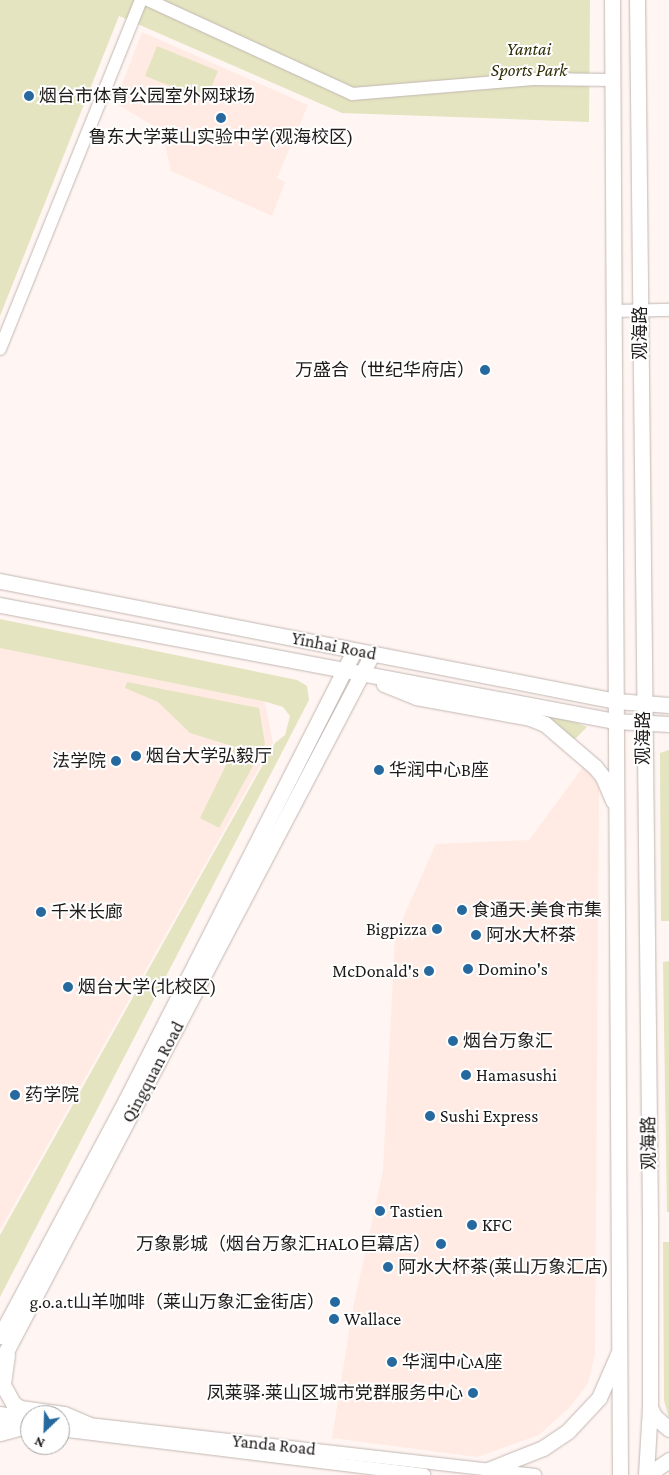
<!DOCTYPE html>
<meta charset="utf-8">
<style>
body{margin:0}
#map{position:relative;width:669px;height:1475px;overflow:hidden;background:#fff5f2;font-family:"Crimson Pro","Noto Sans SC",serif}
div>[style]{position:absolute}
.built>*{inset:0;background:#ffebe3}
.green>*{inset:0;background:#e4e4c0}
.roads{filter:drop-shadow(0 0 1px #c2b7b2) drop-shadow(0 0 1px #c2b7b2)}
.minor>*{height:12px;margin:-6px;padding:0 6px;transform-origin:6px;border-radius:6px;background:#fff}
.major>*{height:15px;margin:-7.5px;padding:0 7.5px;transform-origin:7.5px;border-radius:7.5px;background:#fff}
.dots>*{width:14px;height:14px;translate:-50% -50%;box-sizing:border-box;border:2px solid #fff;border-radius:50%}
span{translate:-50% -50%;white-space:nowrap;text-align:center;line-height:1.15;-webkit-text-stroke:4px #fff;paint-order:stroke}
.park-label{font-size:18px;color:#2f2e07;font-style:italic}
.poi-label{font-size:18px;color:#1f1b1a}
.left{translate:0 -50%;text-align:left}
.right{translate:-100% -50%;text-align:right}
.street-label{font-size:18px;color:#1f1b1a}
.north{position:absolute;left:20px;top:1405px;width:50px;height:50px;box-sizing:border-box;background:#fff;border:1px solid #a5a4a3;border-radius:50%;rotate:204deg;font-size:14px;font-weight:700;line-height:20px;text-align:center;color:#1f1b1a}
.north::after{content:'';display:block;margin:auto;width:18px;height:22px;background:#26699f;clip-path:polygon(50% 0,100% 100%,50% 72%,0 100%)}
</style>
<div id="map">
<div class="built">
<div style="clip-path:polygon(142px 32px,308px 105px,277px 178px,285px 182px,272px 216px,171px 171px,162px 131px,115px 103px)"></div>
<div style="clip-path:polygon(0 623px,259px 673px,273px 743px,0 1230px)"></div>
<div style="clip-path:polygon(583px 767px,596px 781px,599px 789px,595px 1354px,588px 1383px,571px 1406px,539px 1435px,477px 1457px,332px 1438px,352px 1313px,383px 1171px,395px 936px,436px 844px,529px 840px)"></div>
</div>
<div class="green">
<div style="clip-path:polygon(0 0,590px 0,589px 122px,342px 113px,119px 16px,0 316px)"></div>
<div style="clip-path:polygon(157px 46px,218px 71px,206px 100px,145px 76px)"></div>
<div style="clip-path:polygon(0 619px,297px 680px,307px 686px,309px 700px,0 1297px,0 1235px,275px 743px,285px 735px,290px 716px,283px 707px,267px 702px,0 648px)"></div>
<div style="clip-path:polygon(127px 682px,259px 708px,265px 744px,219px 828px,200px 818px,235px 747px,190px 733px,158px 702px,125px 688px)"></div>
<div style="clip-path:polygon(424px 691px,575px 722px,587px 727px,574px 740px,552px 724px)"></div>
<div style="clip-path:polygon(669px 750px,669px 921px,661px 921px,660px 753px)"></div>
<div style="clip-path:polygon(669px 961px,669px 1212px,667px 1212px,663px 962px)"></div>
<div style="clip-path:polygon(663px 1242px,669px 1242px,669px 1418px,664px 1400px)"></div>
</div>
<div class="roads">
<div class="minor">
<div style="left:148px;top:0;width:225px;rotate:24.7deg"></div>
<div style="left:352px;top:94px;width:182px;rotate:-4.7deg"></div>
<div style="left:533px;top:79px;width:80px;rotate:0.7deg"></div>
<div style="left:616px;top:311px;width:53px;rotate:-1.1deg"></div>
<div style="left:0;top:349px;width:376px;rotate:-68deg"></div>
<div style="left:0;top:1413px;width:30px;rotate:8deg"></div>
<div style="left:0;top:1423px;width:22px;rotate:8deg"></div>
<div style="left:80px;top:1423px;width:458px;rotate:6.5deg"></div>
<div style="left:60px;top:1430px;width:367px;rotate:7deg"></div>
</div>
<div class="major">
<div style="left:612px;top:0;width:1475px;rotate:89.69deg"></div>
<div style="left:637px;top:0;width:1226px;rotate:89.39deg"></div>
<div style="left:650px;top:1226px;width:181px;rotate:90deg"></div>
<div style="left:650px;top:1407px;width:68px;rotate:93.4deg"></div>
<div style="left:0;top:581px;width:628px;rotate:11.02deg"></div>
<div style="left:616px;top:701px;width:53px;rotate:4.3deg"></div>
<div style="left:0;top:605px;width:626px;rotate:10.68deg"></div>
<div style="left:615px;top:721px;width:54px;rotate:3.2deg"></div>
<div style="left:384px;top:684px;width:35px;rotate:22deg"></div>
<div style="left:416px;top:697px;width:116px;rotate:10.4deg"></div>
<div style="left:530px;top:718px;width:16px;rotate:22deg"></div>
<div style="left:545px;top:724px;width:66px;rotate:40.7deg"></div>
<div style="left:595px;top:767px;width:13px;rotate:51deg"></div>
<div style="left:603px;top:777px;width:26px;rotate:67deg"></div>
<div style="left:0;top:1336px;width:268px;rotate:-61.9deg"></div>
<div style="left:126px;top:1100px;width:504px;rotate:-63.08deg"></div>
<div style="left:7px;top:1355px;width:30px;rotate:98deg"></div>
<div style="left:3px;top:1385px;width:21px;rotate:61deg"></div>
<div style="left:13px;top:1403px;width:9px;rotate:36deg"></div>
<div style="left:20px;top:1408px;width:44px;rotate:7.8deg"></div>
<div style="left:64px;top:1414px;width:26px;rotate:23deg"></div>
<div style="left:0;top:1363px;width:801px;rotate:-62.31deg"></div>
<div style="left:650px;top:1407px;width:10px;rotate:66deg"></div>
<div style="left:654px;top:1416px;width:20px;rotate:41deg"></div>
<div style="left:0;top:1433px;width:27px;rotate:-15deg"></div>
<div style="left:488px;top:1470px;width:59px;rotate:-21.8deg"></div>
<div style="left:543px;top:1448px;width:30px;rotate:-34deg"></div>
<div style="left:568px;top:1431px;width:45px;rotate:-46.8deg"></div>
<div style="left:599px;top:1398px;width:48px;rotate:-66.6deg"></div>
<div style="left:647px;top:1475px;width:27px;rotate:-34deg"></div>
</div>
</div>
<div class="dots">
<div style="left:29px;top:96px;background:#26699f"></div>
<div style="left:221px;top:118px;background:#26699f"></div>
<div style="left:485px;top:370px;background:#26699f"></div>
<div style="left:136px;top:756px;background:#26699f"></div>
<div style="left:116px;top:761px;background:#26699f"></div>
<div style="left:379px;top:770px;background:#26699f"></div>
<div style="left:462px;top:910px;background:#26699f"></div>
<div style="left:41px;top:912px;background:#26699f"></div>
<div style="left:437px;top:929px;background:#26699f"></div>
<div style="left:476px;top:935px;background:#26699f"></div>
<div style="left:468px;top:969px;background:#26699f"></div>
<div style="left:429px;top:971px;background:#26699f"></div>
<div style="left:68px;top:987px;background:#26699f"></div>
<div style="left:453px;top:1041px;background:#26699f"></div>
<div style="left:466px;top:1075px;background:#26699f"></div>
<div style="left:15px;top:1095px;background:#26699f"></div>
<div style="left:430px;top:1116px;background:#26699f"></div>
<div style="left:380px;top:1211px;background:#26699f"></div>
<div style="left:472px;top:1225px;background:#26699f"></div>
<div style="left:441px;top:1244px;background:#26699f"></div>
<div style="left:388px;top:1267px;background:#26699f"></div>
<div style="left:335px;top:1302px;background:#26699f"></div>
<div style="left:334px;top:1319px;background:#26699f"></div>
<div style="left:392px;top:1362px;background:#26699f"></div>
<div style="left:473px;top:1393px;background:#26699f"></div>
</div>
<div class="park-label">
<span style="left:529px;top:60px">Yantai<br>Sports Park</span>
</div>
<div class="poi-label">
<span class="left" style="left:39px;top:96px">烟台市体育公园室外网球场</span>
<span style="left:221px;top:137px">鲁东大学莱山实验中学(观海校区)</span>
<span class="right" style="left:475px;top:370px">万盛合（世纪华府店）</span>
<span class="left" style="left:146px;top:756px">烟台大学弘毅厅</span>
<span class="right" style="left:106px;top:761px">法学院</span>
<span class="left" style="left:389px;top:770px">华润中心B座</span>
<span class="left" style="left:472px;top:910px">食通天·美食市集</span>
<span class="left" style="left:51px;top:912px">千米长廊</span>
<span class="right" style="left:427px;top:929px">Bigpizza</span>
<span class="left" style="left:486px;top:935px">阿水大杯茶</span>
<span class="left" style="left:478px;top:969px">Domino's</span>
<span class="right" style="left:419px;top:971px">McDonald's</span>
<span class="left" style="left:78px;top:987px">烟台大学(北校区)</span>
<span class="left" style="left:463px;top:1041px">烟台万象汇</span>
<span class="left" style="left:476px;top:1075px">Hamasushi</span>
<span class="left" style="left:25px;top:1095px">药学院</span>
<span class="left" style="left:440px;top:1116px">Sushi Express</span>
<span class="left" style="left:390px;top:1211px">Tastien</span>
<span class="left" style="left:482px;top:1225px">KFC</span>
<span class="right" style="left:431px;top:1244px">万象影城（烟台万象汇HALO巨幕店）</span>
<span class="left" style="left:398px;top:1267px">阿水大杯茶(莱山万象汇店)</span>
<span class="right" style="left:325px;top:1302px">g.o.a.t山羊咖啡（莱山万象汇金街店）</span>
<span class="left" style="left:344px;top:1319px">Wallace</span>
<span class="left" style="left:402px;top:1362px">华润中心A座</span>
<span class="right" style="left:463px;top:1393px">凤莱驿·莱山区城市党群服务中心</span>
</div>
<div class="street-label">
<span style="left:640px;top:333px;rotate:-90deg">观海路</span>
<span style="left:334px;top:646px;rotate:11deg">Yinhai Road</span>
<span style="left:643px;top:738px;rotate:-90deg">观海路</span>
<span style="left:153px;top:1072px;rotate:-62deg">Qingquan Road</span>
<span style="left:649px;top:1143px;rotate:-91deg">观海路</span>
<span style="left:274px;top:1445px;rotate:6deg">Yanda Road</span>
</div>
<div class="north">N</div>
</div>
